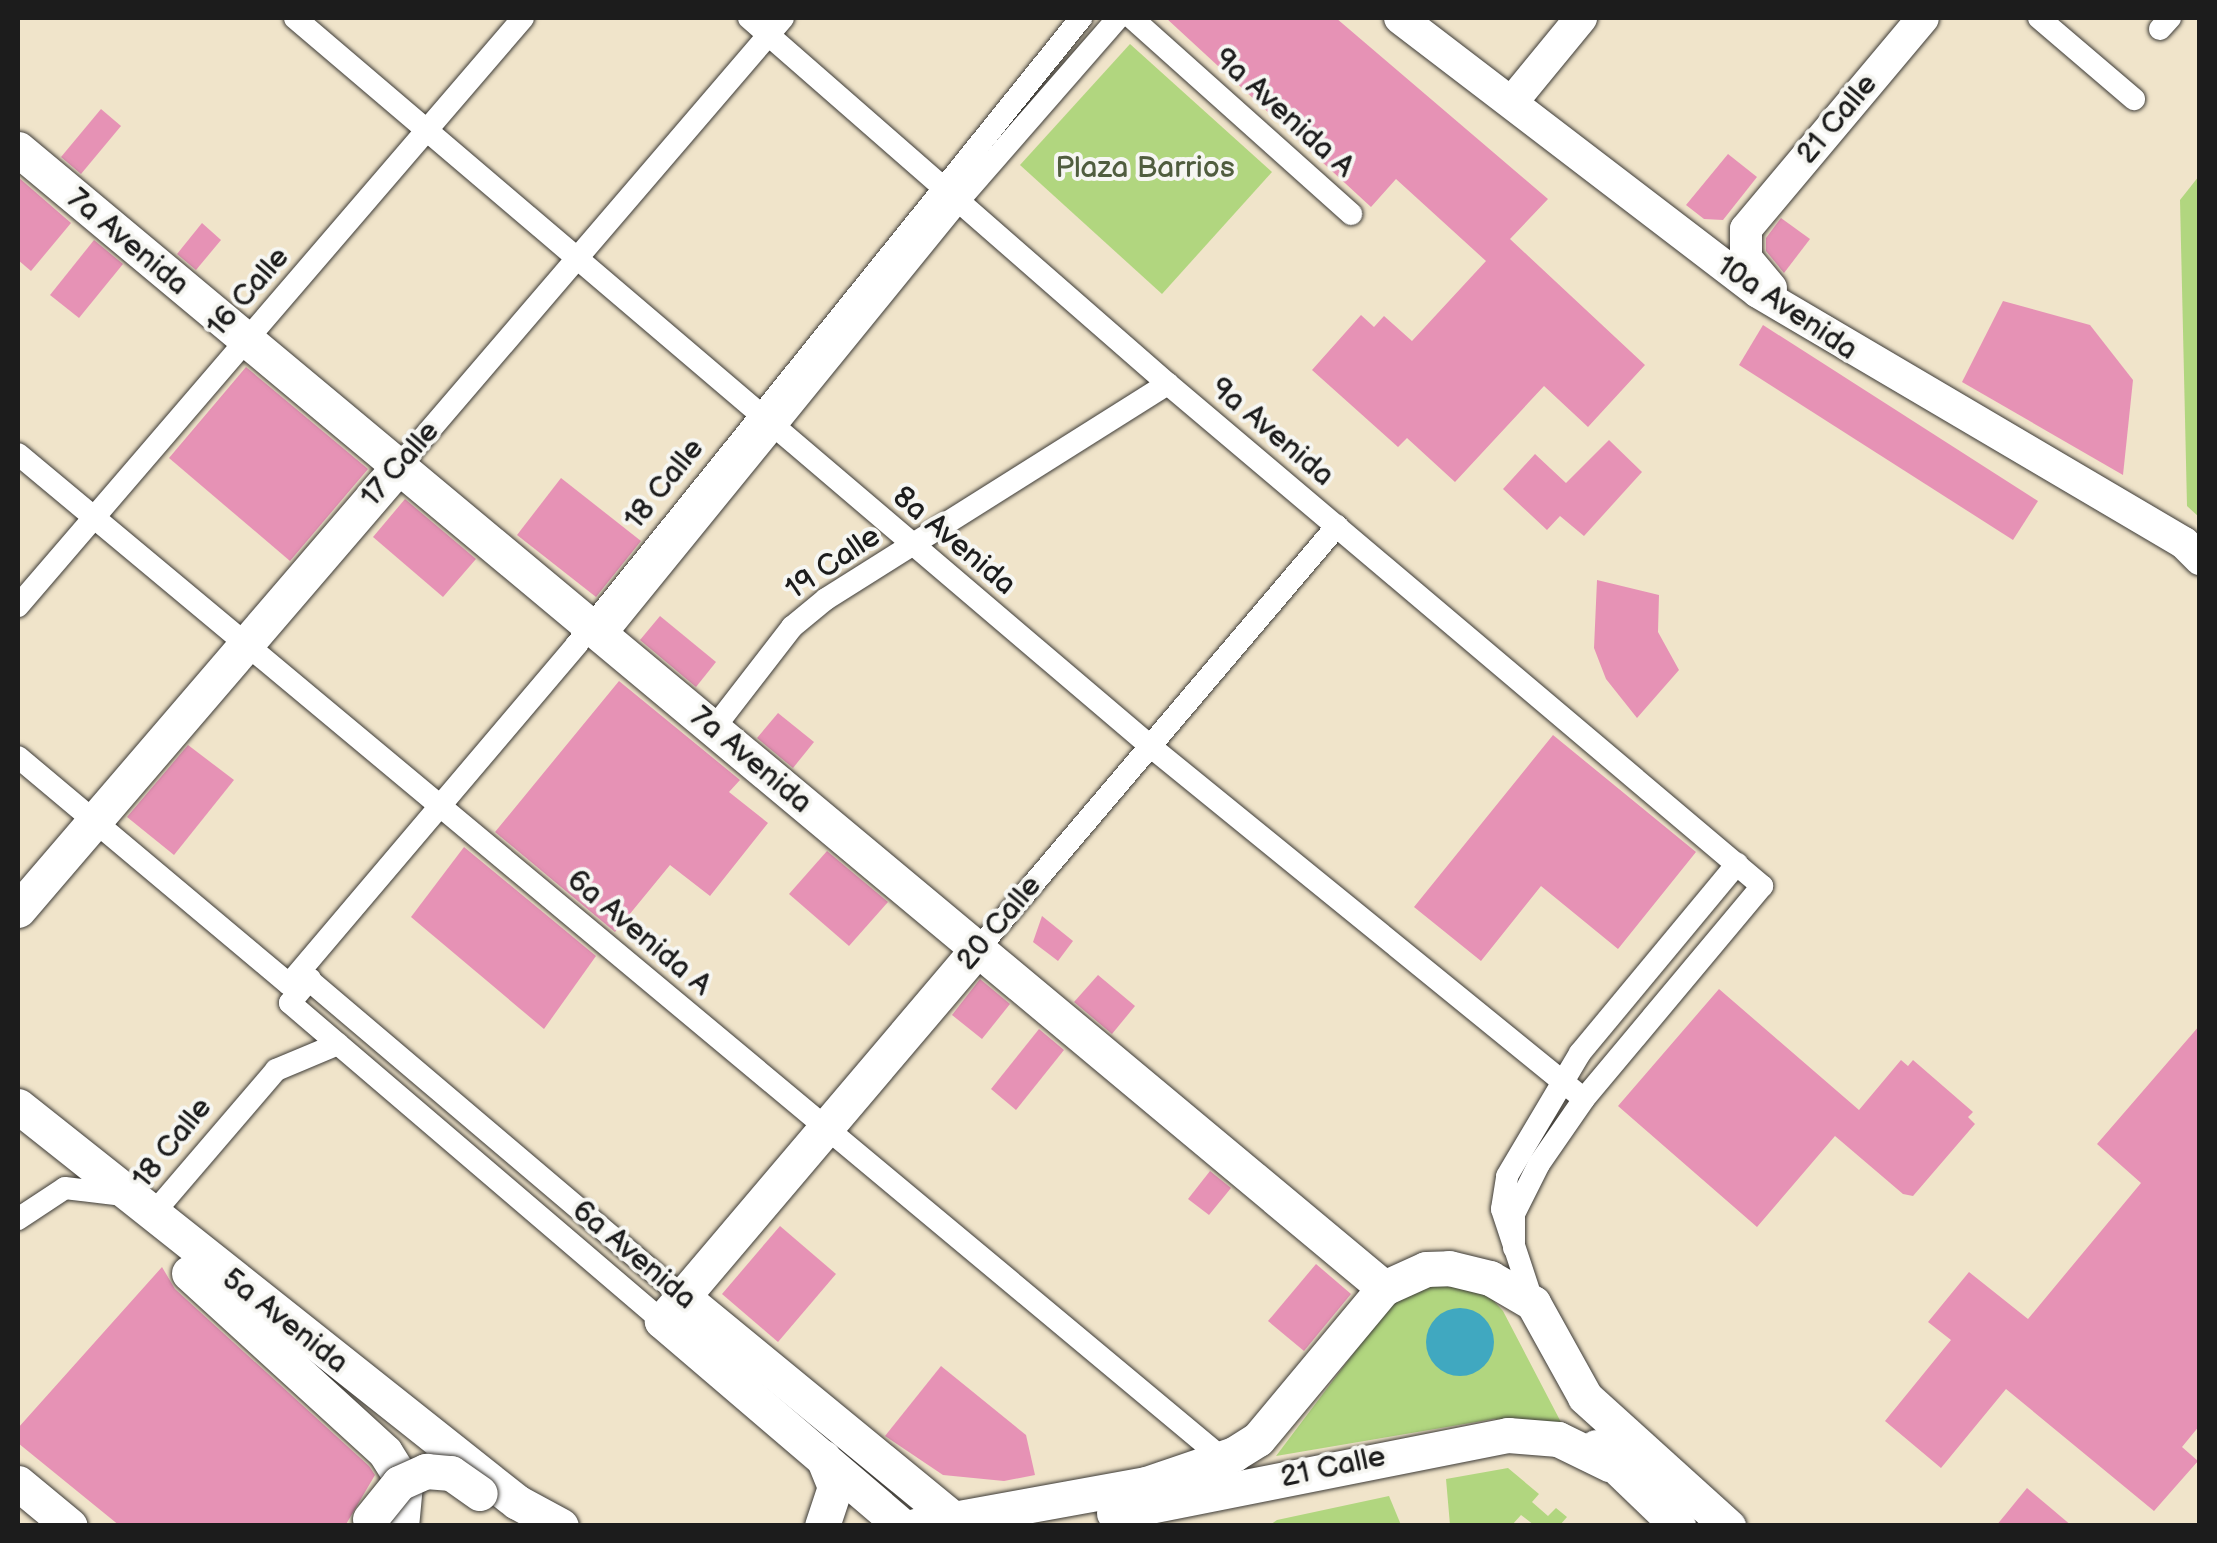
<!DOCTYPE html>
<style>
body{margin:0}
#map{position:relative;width:2217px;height:1543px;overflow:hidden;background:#f0e4ca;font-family:"Balsamiq Sans",sans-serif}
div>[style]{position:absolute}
.green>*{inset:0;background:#b1d67f}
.water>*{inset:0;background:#40a8c0}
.round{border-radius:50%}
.building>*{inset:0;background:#e692b5}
.roads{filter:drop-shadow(0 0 2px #3c3a36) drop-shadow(0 0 2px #3c3a36)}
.street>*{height:22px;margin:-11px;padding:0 11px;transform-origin:11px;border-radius:11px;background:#fff}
.secondary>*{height:32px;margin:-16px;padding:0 16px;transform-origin:16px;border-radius:16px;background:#fff}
.primary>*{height:35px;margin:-17.5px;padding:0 17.5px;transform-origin:17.5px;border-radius:17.5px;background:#fff}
.bridges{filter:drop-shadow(0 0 2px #3c3a36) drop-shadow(0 0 2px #3c3a36)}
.primary-bridge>*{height:35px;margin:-17.5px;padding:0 17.5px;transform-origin:17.5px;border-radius:17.5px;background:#fff}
span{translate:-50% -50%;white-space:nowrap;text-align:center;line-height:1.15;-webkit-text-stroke:8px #f6f6f2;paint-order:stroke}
.street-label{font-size:30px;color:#1c1c1c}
.park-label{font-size:30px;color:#505d3f}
.frame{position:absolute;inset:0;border:20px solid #1c1c1c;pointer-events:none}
</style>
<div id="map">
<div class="green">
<div style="clip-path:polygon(1130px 44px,1272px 172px,1162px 294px,1020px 165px)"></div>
<div style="clip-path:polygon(2199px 176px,2199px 517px,2187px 506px,2180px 200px)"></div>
<div style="clip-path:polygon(1445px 1278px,1490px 1297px,1503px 1311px,1564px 1428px,1494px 1419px,1276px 1456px,1387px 1309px,1399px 1296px)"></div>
<div style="clip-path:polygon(1508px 1468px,1539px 1494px,1532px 1502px,1548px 1516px,1556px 1508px,1567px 1517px,1560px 1525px,1534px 1525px,1521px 1515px,1512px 1525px,1450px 1525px,1446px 1479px)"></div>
<div style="clip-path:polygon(1389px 1496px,1401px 1525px,1270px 1525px,1277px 1520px)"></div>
</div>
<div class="water">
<div class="round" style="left:1426px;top:1308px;width:68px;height:68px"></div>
</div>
<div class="building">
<div style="clip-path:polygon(1166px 18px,1336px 18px,1548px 199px,1510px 239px,1645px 365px,1588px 427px,1544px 386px,1455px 482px,1407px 438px,1398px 447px,1312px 370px,1361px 315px,1374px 327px,1384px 316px,1412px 341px,1486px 261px,1396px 179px,1371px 207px)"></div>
<div style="clip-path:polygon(101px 109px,121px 126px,81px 174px,61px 157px)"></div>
<div style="clip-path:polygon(1728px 154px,1757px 177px,1723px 220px,1704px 219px,1686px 205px)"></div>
<div style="clip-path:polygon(18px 177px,71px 223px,31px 271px,18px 260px)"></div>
<div style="clip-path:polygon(1781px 218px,1810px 239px,1784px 273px,1766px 251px,1766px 238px)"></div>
<div style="clip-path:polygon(202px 223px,221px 240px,196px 270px,177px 254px)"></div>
<div style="clip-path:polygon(94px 240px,123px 264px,79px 318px,50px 295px)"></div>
<div style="clip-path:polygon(2003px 301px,2090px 325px,2133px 380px,2123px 475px,1962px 382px)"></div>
<div style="clip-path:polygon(1763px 325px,2038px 501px,2013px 540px,1739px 365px)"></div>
<div style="clip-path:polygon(246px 367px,368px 469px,290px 561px,169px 458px)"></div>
<div style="clip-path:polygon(1609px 440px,1642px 472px,1584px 536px,1560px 516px,1547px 530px,1503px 489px,1535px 454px,1566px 483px)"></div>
<div style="clip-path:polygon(561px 478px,641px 541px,596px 597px,517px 535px)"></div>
<div style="clip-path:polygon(405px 499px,476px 559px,443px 597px,373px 537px)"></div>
<div style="clip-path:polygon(1597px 580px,1659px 595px,1658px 632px,1679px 670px,1637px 718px,1606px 679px,1594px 648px)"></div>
<div style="clip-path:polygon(660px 616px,716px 662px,696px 687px,640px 640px)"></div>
<div style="clip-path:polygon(619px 681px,740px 780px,729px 792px,768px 823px,710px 896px,670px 865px,615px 932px,495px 832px)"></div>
<div style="clip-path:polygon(778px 713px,814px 742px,793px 768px,757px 738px)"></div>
<div style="clip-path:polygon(1553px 735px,1696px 852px,1618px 949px,1541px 886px,1481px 961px,1414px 907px)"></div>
<div style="clip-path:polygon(188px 745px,234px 780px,174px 855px,127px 817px)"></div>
<div style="clip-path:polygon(464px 847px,596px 956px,544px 1029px,411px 917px)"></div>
<div style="clip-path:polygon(827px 851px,888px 902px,849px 946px,789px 894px)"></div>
<div style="clip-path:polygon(1042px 916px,1073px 941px,1058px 961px,1033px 942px)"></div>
<div style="clip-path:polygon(1098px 975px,1135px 1006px,1112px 1034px,1074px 1002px)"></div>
<div style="clip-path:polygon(980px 979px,1010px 1004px,982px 1039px,952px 1015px)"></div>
<div style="clip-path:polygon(1719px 989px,1859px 1110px,1901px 1060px,1908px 1066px,1913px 1060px,1973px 1112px,1968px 1117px,1975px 1124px,1913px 1196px,1903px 1194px,1835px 1136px,1757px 1227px,1618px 1106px)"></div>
<div style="clip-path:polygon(2200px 1025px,2200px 1425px,2182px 1447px,2198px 1461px,2154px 1511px,2006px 1389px,1941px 1468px,1885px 1421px,1951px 1340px,1928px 1322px,1969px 1272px,2028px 1319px,2141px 1183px,2097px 1144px)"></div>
<div style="clip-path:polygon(1039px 1029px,1064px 1050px,1016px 1110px,991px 1089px)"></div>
<div style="clip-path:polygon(1210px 1171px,1231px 1188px,1209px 1215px,1188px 1199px)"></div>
<div style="clip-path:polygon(780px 1226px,836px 1274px,778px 1342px,722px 1294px)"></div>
<div style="clip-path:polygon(1316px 1264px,1351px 1294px,1304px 1351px,1268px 1321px)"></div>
<div style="clip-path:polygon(162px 1267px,175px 1289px,369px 1466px,375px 1475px,345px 1526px,120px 1526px,18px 1443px,18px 1428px)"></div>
<div style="clip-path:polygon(941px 1366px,1026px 1435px,1035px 1475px,1004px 1481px,943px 1475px,885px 1436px)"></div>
<div style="clip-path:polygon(2027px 1488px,2072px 1526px,1996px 1526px)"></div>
</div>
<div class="roads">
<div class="street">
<div style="left:295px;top:18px;width:1123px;rotate:40.41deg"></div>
<div style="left:1150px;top:746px;width:559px;rotate:39.12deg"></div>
<div style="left:749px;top:18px;width:556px;rotate:41.14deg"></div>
<div style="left:1168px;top:384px;width:778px;rotate:40.2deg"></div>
<div style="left:1762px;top:886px;width:278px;rotate:129.9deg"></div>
<div style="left:1584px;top:1099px;width:79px;rotate:124.7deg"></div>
<div style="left:1539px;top:1164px;width:56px;rotate:116.6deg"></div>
<div style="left:1514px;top:1214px;width:34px;rotate:90deg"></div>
<div style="left:1132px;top:18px;width:294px;rotate:41.8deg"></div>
<div style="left:2039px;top:18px;width:125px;rotate:40.5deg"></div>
<div style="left:2160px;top:29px;width:15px;rotate:-48deg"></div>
<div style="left:18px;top:454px;width:1568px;rotate:39.82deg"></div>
<div style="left:399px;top:466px;width:590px;rotate:-49.4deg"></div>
<div style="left:18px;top:606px;width:775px;rotate:-49.34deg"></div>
<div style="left:604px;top:637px;width:566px;rotate:-50.88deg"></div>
<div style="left:961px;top:198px;width:239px;rotate:-48.9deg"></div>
<div style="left:714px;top:728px;width:128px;rotate:-52.3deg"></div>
<div style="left:792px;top:627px;width:44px;rotate:-39.5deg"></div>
<div style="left:826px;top:599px;width:404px;rotate:-32.2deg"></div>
<div style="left:18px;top:757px;width:354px;rotate:40deg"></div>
<div style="left:289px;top:984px;width:446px;rotate:-49.7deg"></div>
<div style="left:577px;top:644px;width:804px;rotate:-51.16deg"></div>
<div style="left:978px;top:949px;width:555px;rotate:-49.68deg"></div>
<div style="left:310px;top:979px;width:31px;rotate:130deg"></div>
<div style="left:290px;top:1003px;width:489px;rotate:40.5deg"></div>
<div style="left:309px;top:980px;width:490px;rotate:40.3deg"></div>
<div style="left:151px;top:1216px;width:192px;rotate:-49.4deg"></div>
<div style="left:276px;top:1070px;width:67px;rotate:-22.8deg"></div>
<div style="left:18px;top:1219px;width:56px;rotate:-33.4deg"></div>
<div style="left:65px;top:1188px;width:57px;rotate:7deg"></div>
<div style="left:1533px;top:1303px;width:99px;rotate:-108.3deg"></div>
<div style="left:1502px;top:1209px;width:33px;rotate:-81deg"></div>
<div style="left:1507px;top:1176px;width:143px;rotate:-59.3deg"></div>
<div style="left:1580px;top:1053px;width:246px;rotate:-50.3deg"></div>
</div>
<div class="secondary">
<div style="left:1400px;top:18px;width:451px;rotate:37.4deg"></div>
<div style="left:1758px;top:292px;width:494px;rotate:30.5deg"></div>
<div style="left:2184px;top:543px;width:23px;rotate:45deg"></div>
<div style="left:1512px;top:102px;width:109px;rotate:-50.6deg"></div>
<div style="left:1771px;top:288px;width:39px;rotate:-130deg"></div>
<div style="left:1746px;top:258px;width:29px;rotate:-90deg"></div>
<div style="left:1746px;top:229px;width:275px;rotate:-50deg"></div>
</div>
<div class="primary">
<div style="left:18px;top:149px;width:1779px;rotate:39.82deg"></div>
<div style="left:18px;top:910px;width:585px;rotate:-49.37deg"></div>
<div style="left:18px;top:1106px;width:637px;rotate:38.44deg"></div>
<div style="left:517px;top:1502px;width:50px;rotate:28.6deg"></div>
<div style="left:189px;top:1273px;width:265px;rotate:42.4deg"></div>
<div style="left:385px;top:1452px;width:38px;rotate:58deg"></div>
<div style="left:405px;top:1484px;width:42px;rotate:95.4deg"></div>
<div style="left:683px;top:1297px;width:361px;rotate:39.4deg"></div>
<div style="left:1596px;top:1447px;width:114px;rotate:43.9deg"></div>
<div style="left:18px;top:1483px;width:67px;rotate:39.6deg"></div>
<div style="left:1114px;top:1513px;width:402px;rotate:-11.2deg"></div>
<div style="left:1508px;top:1435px;width:50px;rotate:4.6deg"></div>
<div style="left:1558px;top:1439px;width:57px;rotate:26.1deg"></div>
<div style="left:822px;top:1526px;width:41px;rotate:-71.6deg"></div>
<div style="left:835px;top:1487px;width:32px;rotate:-112deg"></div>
<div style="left:902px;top:1526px;width:316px;rotate:-139.5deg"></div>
<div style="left:662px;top:1321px;width:488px;rotate:-49.7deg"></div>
<div style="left:915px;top:1526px;width:235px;rotate:-10.3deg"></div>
<div style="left:1146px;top:1484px;width:93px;rotate:-18.8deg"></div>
<div style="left:1234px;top:1454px;width:28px;rotate:-32deg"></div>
<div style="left:1258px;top:1439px;width:197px;rotate:-50.2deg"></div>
<div style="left:1384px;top:1288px;width:46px;rotate:-24.3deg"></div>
<div style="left:1426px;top:1269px;width:23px;rotate:-2deg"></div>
<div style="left:1449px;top:1268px;width:42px;rotate:13.7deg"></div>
<div style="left:1490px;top:1278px;width:50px;rotate:30.2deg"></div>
<div style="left:1533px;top:1303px;width:107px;rotate:61deg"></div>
<div style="left:1585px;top:1397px;width:193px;rotate:42.1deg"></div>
</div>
</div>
<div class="bridges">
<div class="primary-bridge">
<div style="left:370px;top:1519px;width:46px;rotate:-51.1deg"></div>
<div style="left:399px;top:1483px;width:30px;rotate:-24deg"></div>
<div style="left:426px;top:1471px;width:25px;rotate:5deg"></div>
<div style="left:451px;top:1473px;width:35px;rotate:35deg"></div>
</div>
</div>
<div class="street-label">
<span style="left:1284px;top:113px;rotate:42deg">9a Avenida A</span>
<span style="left:1837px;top:119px;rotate:-50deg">21 Calle</span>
<span style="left:128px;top:242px;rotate:40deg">7a Avenida</span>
<span style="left:248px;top:292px;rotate:-49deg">16 Calle</span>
<span style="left:1787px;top:308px;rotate:34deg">10a Avenida</span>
<span style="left:1272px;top:432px;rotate:40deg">9a Avenida</span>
<span style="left:400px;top:464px;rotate:-49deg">17 Calle</span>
<span style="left:664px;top:484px;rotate:-51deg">18 Calle</span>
<span style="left:954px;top:541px;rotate:40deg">8a Avenida</span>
<span style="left:833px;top:563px;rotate:-34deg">19 Calle</span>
<span style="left:751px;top:760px;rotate:40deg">7a Avenida</span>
<span style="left:999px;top:923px;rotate:-50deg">20 Calle</span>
<span style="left:639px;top:933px;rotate:40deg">6a Avenida A</span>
<span style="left:172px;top:1143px;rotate:-51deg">18 Calle</span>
<span style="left:634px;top:1255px;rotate:40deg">6a Avenida</span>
<span style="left:285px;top:1321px;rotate:38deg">5a Avenida</span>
<span style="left:1333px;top:1467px;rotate:-12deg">21 Calle</span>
</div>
<div class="park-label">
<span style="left:1145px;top:168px">Plaza Barrios</span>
</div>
<div class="frame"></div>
</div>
